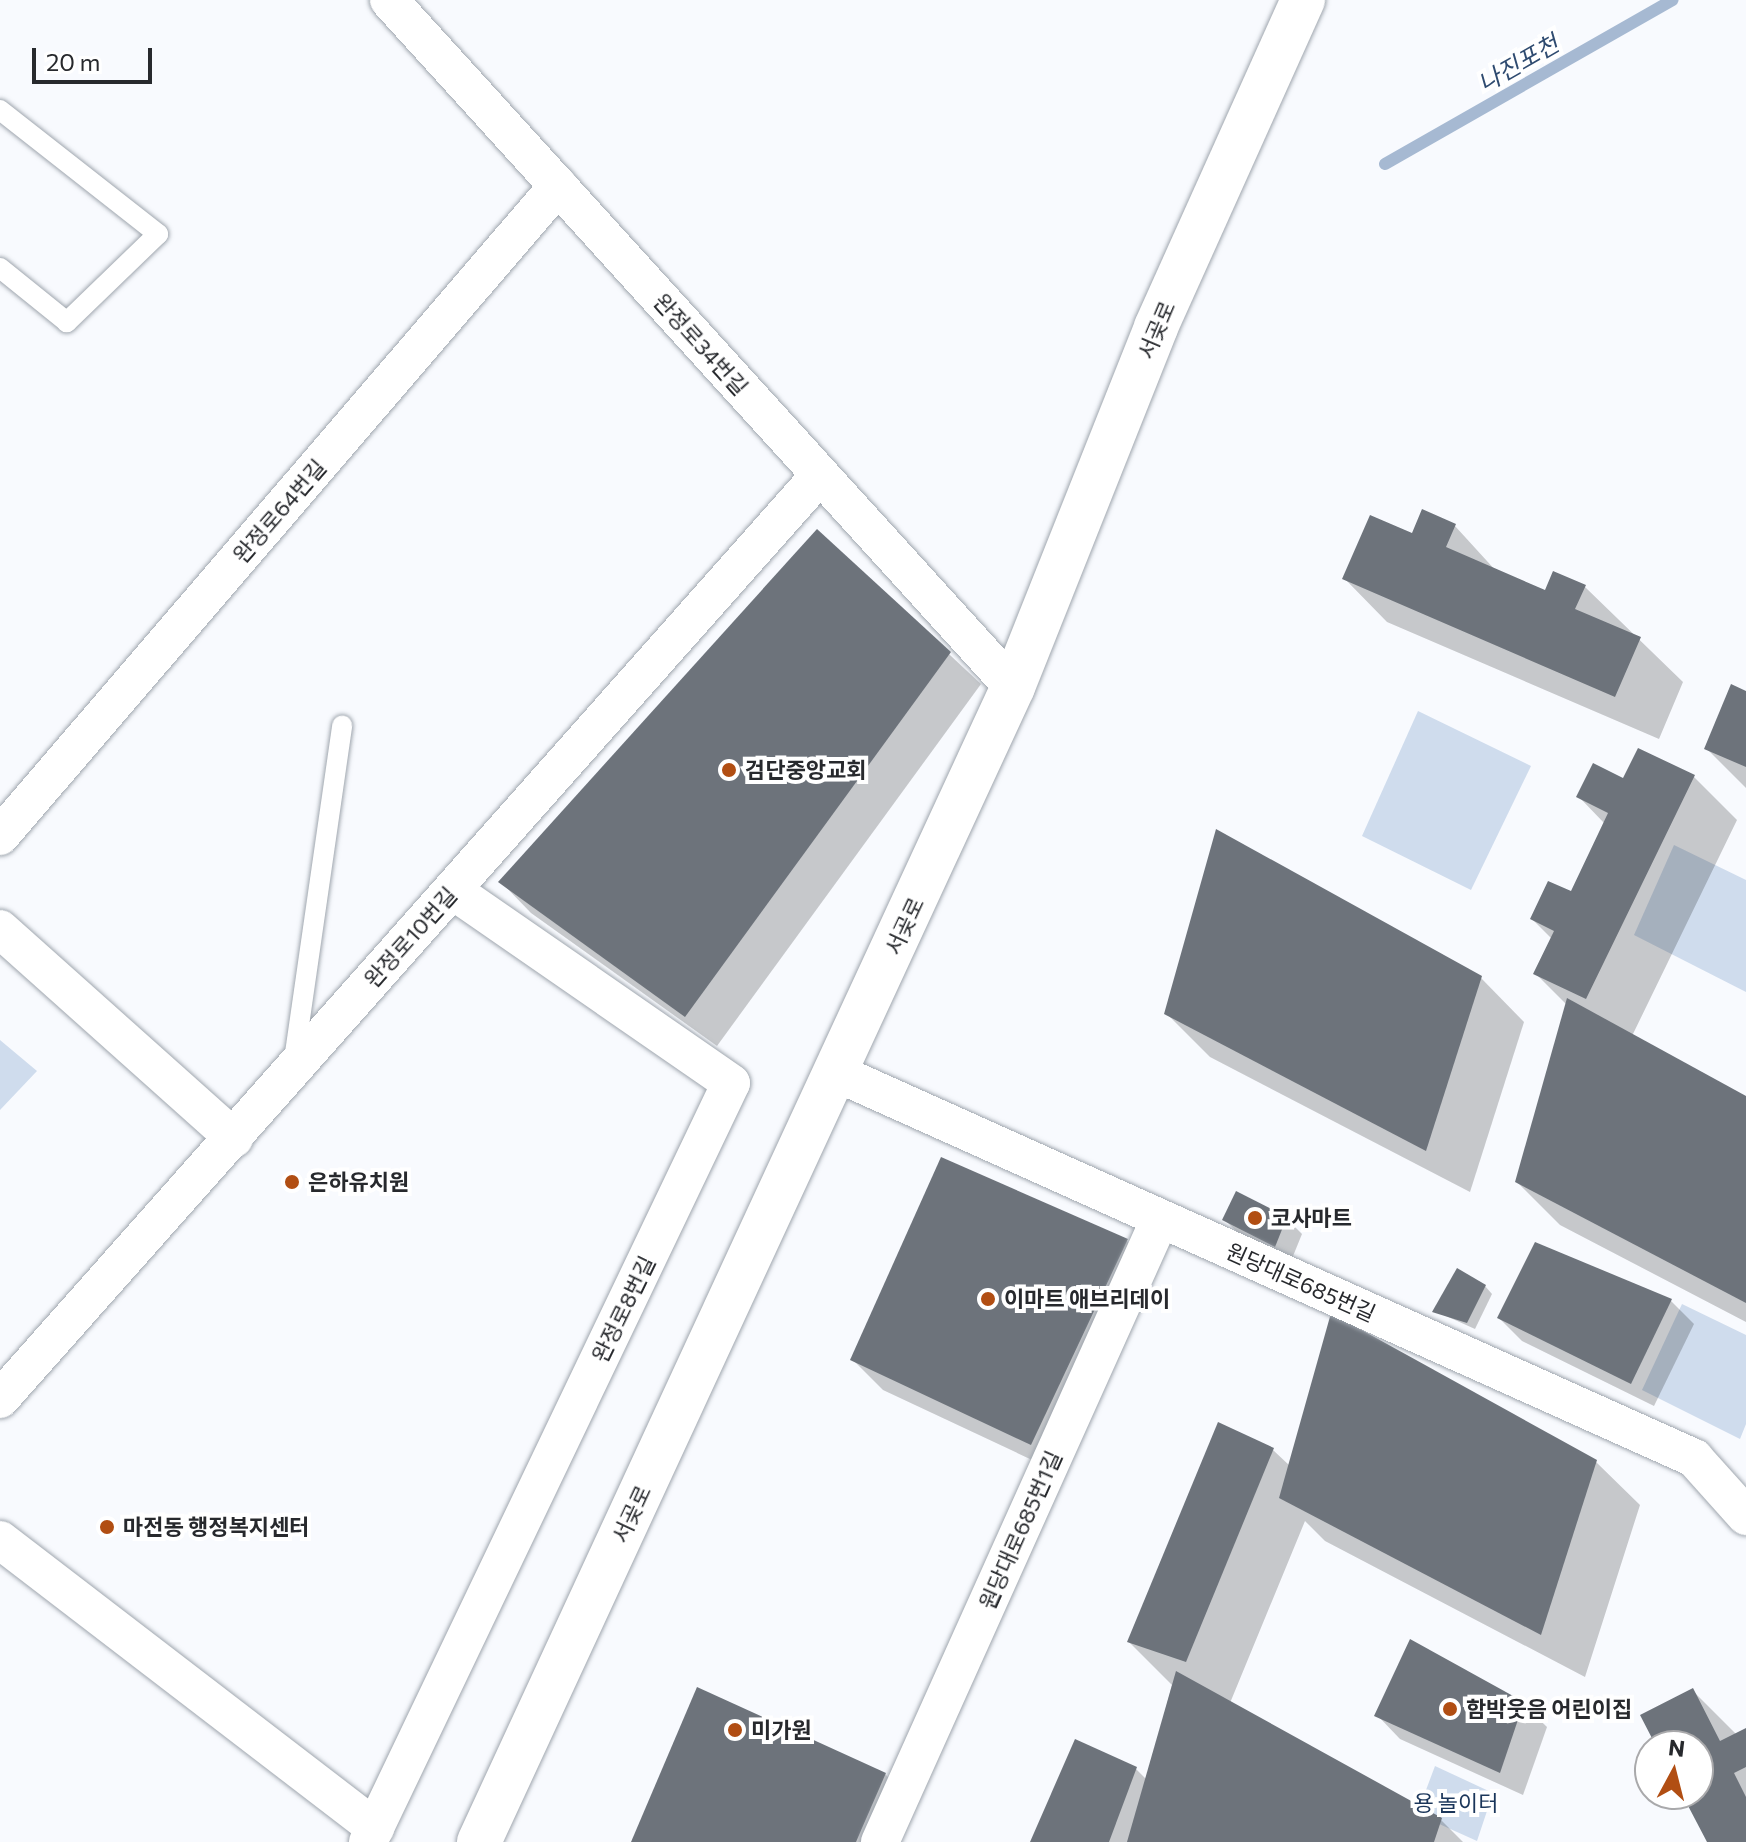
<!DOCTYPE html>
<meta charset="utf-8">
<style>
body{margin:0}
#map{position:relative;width:1746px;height:1842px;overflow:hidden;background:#f8fafe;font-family:Commissioner,"Noto Sans KR",sans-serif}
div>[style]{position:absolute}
.green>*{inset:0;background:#cfdced}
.shadow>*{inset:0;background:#0003}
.stream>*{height:12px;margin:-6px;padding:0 6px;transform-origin:6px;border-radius:6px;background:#a6b9d2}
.building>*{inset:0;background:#6d737b}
.roads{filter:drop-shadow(0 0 2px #9fa6ae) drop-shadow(0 0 2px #9fa6ae)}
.lane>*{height:20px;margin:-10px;padding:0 10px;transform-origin:10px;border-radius:10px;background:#fff}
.street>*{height:38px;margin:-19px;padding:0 19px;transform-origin:19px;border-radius:19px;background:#fff}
.secondary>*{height:44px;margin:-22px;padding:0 22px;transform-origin:22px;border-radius:22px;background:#fff}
.dots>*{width:22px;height:22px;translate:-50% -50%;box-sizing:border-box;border:4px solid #fff;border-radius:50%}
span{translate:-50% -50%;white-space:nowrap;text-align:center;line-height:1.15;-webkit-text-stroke:8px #fff;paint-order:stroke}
.street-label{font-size:22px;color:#27292d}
.poi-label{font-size:22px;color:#27292d;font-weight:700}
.left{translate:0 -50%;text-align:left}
.park-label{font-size:22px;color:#1b365a}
.water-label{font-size:24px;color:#2f4b70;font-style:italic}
.north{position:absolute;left:1634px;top:1730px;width:80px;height:80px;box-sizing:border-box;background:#fff;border:2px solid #a9a9ab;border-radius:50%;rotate:7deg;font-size:22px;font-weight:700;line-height:32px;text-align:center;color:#27292d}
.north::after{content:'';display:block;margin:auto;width:28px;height:36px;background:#b14e13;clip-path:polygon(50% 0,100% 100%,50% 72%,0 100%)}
.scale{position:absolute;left:32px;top:48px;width:120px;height:36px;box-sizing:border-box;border:4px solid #27292d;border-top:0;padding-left:10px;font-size:24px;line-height:28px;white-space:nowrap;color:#27292d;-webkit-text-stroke:6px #fff;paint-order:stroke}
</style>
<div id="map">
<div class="green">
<div style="clip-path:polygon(1418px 711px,1531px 766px,1471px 890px,1362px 836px)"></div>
<div style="clip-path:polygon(1674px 845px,1746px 880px,1746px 992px,1634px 935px)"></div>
<div style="clip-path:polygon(0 1040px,37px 1071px,0 1110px)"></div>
<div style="clip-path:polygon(1682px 1304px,1746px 1335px,1746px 1424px,1740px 1439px,1642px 1390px)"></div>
<div style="clip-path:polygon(1435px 1766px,1493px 1793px,1477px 1841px,1417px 1814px)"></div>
</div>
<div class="shadow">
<div style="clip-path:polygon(1455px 526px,1497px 572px,1546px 592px,1585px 587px,1683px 682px,1659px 739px,1387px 622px,1344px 578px,1413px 536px)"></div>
<div style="clip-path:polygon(817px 531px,981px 684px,717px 1046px,531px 913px,501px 882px)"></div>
<div style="clip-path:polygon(1746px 693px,1746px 788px,1706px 748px)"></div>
<div style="clip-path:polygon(1694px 777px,1737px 820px,1632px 1036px,1746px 1099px,1746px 1322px,1560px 1225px,1517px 1182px,1567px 1005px,1536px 974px,1552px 939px,1532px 919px,1571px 894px,1605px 824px,1579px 797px,1624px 781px)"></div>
<div style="clip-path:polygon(1481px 978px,1524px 1022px,1470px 1192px,1210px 1057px,1166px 1013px)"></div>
<div style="clip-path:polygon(1286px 1218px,1302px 1234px,1291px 1261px,1240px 1235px,1225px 1220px)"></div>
<div style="clip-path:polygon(1126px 1240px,1157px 1271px,1062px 1474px,883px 1390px,852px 1359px)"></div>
<div style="clip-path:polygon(1485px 1286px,1492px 1294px,1475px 1329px,1435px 1311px)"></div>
<div style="clip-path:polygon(1671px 1301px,1694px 1324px,1654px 1406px,1522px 1341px,1499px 1318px)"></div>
<div style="clip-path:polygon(1273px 1450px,1290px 1466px,1596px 1462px,1640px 1505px,1585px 1677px,1325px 1541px,1305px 1521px,1230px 1703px,1441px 1820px,1463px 1842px,1033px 1842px,1136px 1769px,1147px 1780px,1172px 1685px,1129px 1642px)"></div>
<div style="clip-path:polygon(1692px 1690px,1737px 1735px,1746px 1731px,1746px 1842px,1711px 1842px,1695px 1794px,1698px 1746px,1658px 1746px)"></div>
<div style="clip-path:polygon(1523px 1704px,1547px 1727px,1523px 1795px,1400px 1739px,1377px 1715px)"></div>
<div style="clip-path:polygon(885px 1774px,916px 1805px,900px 1842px,633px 1842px)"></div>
</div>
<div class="stream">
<div style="left:1385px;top:164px;width:331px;rotate:-29.7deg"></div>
</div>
<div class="building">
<div style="clip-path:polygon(1422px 509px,1456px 524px,1446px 547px,1545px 590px,1553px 571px,1586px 585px,1575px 609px,1641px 637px,1615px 697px,1342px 579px,1370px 515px,1412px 533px)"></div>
<div style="clip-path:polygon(817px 529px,951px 652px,685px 1017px,498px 882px)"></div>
<div style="clip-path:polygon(1731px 684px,1746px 691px,1746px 767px,1704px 749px)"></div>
<div style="clip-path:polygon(1638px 748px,1695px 775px,1586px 999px,1533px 974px,1554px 931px,1530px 919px,1548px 881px,1571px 891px,1608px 813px,1576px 797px,1593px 763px,1623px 778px)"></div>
<div style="clip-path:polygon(1216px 829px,1482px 976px,1426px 1151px,1164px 1014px)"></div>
<div style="clip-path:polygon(1567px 998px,1746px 1096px,1746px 1303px,1515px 1182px)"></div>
<div style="clip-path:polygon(941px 1157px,1128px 1239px,1031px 1445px,850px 1360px)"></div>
<div style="clip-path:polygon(1236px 1191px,1287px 1217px,1275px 1247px,1222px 1220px)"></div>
<div style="clip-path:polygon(1535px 1242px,1672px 1299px,1631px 1384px,1497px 1318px)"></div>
<div style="clip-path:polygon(1457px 1268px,1486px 1285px,1467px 1323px,1432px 1312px)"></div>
<div style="clip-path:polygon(1331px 1313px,1597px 1460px,1541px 1635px,1279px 1498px)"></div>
<div style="clip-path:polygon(1218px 1422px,1274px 1448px,1186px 1662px,1127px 1642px)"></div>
<div style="clip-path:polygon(1410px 1639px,1524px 1702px,1500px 1773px,1374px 1716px)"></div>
<div style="clip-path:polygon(1176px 1671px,1442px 1818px,1434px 1842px,1127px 1842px)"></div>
<div style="clip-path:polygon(697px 1687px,886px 1773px,856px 1842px,631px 1842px)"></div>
<div style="clip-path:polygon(1693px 1688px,1720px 1741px,1746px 1728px,1746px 1767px,1734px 1773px,1746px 1797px,1746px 1842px,1707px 1842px,1685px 1800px,1698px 1794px,1698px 1746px,1656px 1746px,1640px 1715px)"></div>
<div style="clip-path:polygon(1075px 1739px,1137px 1767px,1109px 1842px,1030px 1842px)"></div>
</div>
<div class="roads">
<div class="lane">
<div style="left:0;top:110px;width:201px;rotate:38.1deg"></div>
<div style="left:158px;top:234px;width:127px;rotate:136deg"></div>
<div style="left:67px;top:322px;width:86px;rotate:-141.1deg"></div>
<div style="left:294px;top:1060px;width:338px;rotate:-81.8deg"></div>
</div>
<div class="street">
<div style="left:389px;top:0;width:928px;rotate:47.75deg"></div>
<div style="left:0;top:836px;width:857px;rotate:-49.36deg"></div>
<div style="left:0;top:929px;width:314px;rotate:41.8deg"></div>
<div style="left:837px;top:1073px;width:940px;rotate:24.19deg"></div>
<div style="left:1694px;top:1458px;width:78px;rotate:48.1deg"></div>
<div style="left:0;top:1399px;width:1235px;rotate:-48.41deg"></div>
<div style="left:0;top:1540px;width:473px;rotate:37.5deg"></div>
<div style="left:368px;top:1842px;width:841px;rotate:-64.44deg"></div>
<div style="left:731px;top:1083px;width:339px;rotate:-145.3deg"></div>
<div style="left:880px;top:1842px;width:683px;rotate:-65.8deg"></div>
</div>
<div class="secondary">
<div style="left:479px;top:1842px;width:1272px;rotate:-65.19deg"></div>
<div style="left:1013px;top:687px;width:387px;rotate:-68.3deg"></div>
<div style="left:1156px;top:327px;width:359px;rotate:-65.8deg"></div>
</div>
</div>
<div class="dots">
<div style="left:729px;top:770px;background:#b14e13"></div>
<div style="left:292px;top:1182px;background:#b14e13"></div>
<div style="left:1255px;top:1218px;background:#b14e13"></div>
<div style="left:988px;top:1299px;background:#b14e13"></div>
<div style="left:107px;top:1527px;background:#b14e13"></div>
<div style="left:1450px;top:1709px;background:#b14e13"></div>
<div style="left:735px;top:1730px;background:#b14e13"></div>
</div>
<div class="street-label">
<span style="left:1156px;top:330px;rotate:-67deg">서곶로</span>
<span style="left:701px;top:344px;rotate:48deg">완정로34번길</span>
<span style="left:279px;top:511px;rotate:-49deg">완정로64번길</span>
<span style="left:904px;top:926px;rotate:-65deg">서곶로</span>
<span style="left:410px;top:937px;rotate:-48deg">완정로10번길</span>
<span style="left:1301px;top:1282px;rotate:24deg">원당대로685번길</span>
<span style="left:623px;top:1309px;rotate:-64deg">완정로8번길</span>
<span style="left:631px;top:1514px;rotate:-65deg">서곶로</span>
<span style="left:1020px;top:1530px;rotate:-66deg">원당대로685번1길</span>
</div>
<div class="poi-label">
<span class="left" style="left:745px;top:770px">검단중앙교회</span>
<span class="left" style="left:308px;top:1182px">은하유치원</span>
<span class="left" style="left:1271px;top:1218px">코사마트</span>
<span class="left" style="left:1004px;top:1299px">이마트 애브리데이</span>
<span class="left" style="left:123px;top:1527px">마전동 행정복지센터</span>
<span class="left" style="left:1466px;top:1709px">함박웃음 어린이집</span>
<span class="left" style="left:751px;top:1730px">미가원</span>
</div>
<div class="park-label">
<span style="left:1456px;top:1803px">용 놀이터</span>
</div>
<div class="water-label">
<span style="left:1518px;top:63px;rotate:-30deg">나진포천</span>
</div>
<div class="north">N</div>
<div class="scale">20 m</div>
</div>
